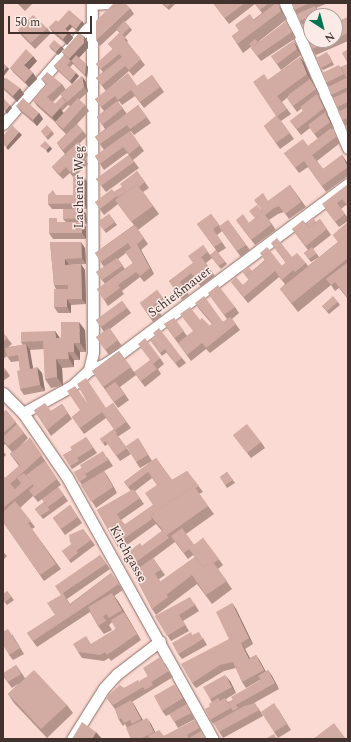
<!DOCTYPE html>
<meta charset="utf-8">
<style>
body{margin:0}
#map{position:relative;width:351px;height:742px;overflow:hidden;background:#fadad2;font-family:Spectral,serif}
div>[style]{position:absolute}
.roads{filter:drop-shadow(0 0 1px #8e6b63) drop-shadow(0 0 1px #8e6b63)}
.minor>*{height:11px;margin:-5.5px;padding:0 5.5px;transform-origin:5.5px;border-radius:5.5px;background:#fff}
.wall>*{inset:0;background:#b5948c}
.shaded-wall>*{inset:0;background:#937872}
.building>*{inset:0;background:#d2aca3}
span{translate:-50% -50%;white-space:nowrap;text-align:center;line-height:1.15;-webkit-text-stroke:3px #fbebe7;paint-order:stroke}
.street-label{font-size:13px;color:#41322e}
.frame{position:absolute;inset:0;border:4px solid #41322e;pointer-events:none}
.north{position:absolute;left:303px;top:8px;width:40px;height:40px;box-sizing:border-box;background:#fbebe7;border:1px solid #b1a19d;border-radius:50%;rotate:144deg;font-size:11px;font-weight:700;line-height:16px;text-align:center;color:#41322e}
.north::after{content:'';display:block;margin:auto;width:14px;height:18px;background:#027550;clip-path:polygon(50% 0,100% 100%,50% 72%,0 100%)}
.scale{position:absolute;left:8px;top:16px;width:84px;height:18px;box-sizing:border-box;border:2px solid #41322e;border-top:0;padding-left:5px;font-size:12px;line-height:14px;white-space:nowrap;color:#41322e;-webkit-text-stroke:3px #fbebe7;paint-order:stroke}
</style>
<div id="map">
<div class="roads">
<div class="minor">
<div style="left:285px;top:3px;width:158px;rotate:66.5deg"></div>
<div style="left:92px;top:4px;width:17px;rotate:-3deg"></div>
<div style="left:3px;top:124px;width:121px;rotate:-49deg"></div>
<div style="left:82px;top:33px;width:13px;rotate:-39deg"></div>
<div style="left:89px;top:370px;width:18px;rotate:-77deg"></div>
<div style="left:93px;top:352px;width:349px;rotate:-90.2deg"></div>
<div style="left:3px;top:393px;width:28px;rotate:45deg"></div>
<div style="left:23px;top:413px;width:78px;rotate:55.5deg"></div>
<div style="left:67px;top:477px;width:300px;rotate:60.9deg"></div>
<div style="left:23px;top:413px;width:56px;rotate:-28.9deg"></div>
<div style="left:72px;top:386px;width:23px;rotate:-43deg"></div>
<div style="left:89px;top:370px;width:15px;rotate:-20deg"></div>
<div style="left:103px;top:365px;width:17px;rotate:-33deg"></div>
<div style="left:117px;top:356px;width:288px;rotate:-36.7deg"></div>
<div style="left:72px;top:739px;width:60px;rotate:-57.9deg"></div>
<div style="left:104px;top:688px;width:19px;rotate:-47deg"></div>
<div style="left:117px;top:674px;width:54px;rotate:-37.5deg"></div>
</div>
</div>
<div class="wall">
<div style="clip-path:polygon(17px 3px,33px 3px,25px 11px)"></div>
<div style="clip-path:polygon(161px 3px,174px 3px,175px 4px,169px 10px)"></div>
<div style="clip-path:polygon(213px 3px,279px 3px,280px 4px,278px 5px,282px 11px,287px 19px,258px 42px,290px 27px,296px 38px,261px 61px,251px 48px,252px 47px,252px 46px,243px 53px,232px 36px,262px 13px,255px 4px,229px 24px)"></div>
<div style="clip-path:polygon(292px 3px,328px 3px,316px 8px,321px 16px,311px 16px,311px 40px,335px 40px,335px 23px,348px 17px,348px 41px,316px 55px,312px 49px,310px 40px,306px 35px,303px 25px,300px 21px,297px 14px,294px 10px)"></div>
<div style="clip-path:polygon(130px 8px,134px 14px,125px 22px,132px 30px,125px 37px,128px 41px,127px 42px,145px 65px,133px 76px,129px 71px,106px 91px,96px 78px,103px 72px,96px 64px,113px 49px,108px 44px,120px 33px,117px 30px,100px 46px,96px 40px)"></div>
<div style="clip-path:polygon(82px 21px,84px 24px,78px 32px,72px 27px,68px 31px,73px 38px,67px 45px,53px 33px,49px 27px,58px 22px)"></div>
<div style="clip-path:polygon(47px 28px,51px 33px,35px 49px,22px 36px,18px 30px)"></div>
<div style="clip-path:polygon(88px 42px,88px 48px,79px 58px,86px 64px,88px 67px,87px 78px,73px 64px,70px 67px,79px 76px,72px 84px,56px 69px,54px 66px,64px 55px,62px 52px)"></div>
<div style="clip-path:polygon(49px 46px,64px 49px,58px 55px,51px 49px)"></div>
<div style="clip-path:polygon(297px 46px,301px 55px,281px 70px,271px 56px)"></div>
<div style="clip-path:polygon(348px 49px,348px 125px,346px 126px,342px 120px,340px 111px,337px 107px,333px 98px,331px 95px,329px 86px,326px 83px,341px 67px,348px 64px)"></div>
<div style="clip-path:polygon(329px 55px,334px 65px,323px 70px,321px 68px)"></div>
<div style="clip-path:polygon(300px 57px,304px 62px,311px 79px,314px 84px,320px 95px,318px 96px,321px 100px,328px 114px,327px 115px,334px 128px,332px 130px,340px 143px,317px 161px,323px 169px,342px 155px,348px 164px,348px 176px,326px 192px,308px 167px,299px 173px,284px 153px,308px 146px,318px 139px,310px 128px,301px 135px,290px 121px,303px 111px,302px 108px,297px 112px,287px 98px,290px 97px,289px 96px,282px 102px,291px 114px,281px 121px,294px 139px,280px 149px,264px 126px,276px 116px,268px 80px)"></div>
<div style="clip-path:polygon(37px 61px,29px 69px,33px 73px,37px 79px,29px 87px,14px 73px,10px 68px)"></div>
<div style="clip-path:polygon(3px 63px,9px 69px,3px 77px,24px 94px,17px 102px,3px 89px)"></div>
<div style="clip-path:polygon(152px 75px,164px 92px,144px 108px,135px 96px,122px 105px,119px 101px,118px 102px,127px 114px,138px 105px,151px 123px,134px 135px,131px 131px,130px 131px,144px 151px,133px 160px,139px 168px,106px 192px,96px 179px,129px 155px,127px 153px,104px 170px,95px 156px,104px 150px,95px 137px,105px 129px,97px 117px,104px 111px,95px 99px,137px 86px)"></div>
<div style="clip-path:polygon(evenodd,41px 79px,62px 84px,66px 90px,86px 82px,88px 92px,79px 100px,85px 105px,89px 111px,77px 124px,83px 131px,87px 136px,79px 144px,84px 149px,88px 155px,85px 159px,88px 164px,75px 176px,83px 176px,87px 182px,87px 209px,83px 209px,86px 214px,87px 224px,84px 224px,86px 227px,86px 239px,53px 239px,49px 233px,60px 222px,66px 222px,63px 219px,63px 209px,52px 209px,48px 204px,57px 195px,73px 195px,73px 177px,70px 173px,63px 179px,56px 172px,52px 167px,65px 154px,61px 149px,57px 143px,66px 134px,59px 127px,55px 122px,37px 106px,33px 100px,46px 85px,41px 79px,61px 94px,62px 97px,55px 104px,53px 102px,61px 94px,41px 79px,68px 105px,70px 106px,64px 113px,62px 111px,68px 105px)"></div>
<div style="clip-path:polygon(16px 106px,39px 113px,43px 119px,37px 126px,20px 111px)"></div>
<div style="clip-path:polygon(41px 131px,52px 131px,54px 134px,48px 140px)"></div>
<div style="clip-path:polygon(evenodd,137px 171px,149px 188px,143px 192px,159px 214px,138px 230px,148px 244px,141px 250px,154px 274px,144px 282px,140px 277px,122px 291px,124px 294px,108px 306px,97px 289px,105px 284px,96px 272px,104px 267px,95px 253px,134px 225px,118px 204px,104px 215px,95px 202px,114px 192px,122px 187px,137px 171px,126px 253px,133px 263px,125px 269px,118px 259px,126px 253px)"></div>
<div style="clip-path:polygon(348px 184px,348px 207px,346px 205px,341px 209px,348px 218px,348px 221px,339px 227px,326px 210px)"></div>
<div style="clip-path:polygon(290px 185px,306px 207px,289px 219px,284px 212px,278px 214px,269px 220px,276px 230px,255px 245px,236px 220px,249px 223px,255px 218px,268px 201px)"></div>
<div style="clip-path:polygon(109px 214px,117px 225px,106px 233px,98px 222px)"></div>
<div style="clip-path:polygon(211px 214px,220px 226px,228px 220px,250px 250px,241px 257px,222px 231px,217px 235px,226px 248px,218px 253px,227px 264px,221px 269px,212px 258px,206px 263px,215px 276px,201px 287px,195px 279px,184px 287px,189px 295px,182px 300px,169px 281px,193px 263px,203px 245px,210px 255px,216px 250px,197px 224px)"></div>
<div style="clip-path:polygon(320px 219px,331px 235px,313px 249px,319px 257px,311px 262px,304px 253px,308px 250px,292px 229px,306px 223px,316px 222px)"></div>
<div style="clip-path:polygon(348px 222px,348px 299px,339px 288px,335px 291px,331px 285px,298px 312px,280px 289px,285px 284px,279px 277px,248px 303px,231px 282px,243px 285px,249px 280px,242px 271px,252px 271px,265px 260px,260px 253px,282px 266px,286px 263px,271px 243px,292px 257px,306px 263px,308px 266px,338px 242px,333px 235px)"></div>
<div style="clip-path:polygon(50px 242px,85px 248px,86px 264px,69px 265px,85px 270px,86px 304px,71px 305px,71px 313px,58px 313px,54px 307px,56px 289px,54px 285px)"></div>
<div style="clip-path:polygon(157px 290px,167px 304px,158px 310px,162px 316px,153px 322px,140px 303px)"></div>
<div style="clip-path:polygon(208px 293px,235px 307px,239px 313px,232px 319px,240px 330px,210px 353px,206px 349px,191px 361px,164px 324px,174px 318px,187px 336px,193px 332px,200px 320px,210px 326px,212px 324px,199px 309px,195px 303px,223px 322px,227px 319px)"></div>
<div style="clip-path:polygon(122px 301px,131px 313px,110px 329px,122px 346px,109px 355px,96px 337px,104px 332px,96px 320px)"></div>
<div style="clip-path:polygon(338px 302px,340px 305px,329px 314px,322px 306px)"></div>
<div style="clip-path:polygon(85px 330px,86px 352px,80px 352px,80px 360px,74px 360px,74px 367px,62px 368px,63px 386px,51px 388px,45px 379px,44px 349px,29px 350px,33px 368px,42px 373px,45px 391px,24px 395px,20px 389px,20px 370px,19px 361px,11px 362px,7px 356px,3px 359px,3px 333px,12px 344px,8px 347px,23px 345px,21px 342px,55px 331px,60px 338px)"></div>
<div style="clip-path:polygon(150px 340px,182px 358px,186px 363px,179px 368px,166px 352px,167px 352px,162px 356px)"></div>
<div style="clip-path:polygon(119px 351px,134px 372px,160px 358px,164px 364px,158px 369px,161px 374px,145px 387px,136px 375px,120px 387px,129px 400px,118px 408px,92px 371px)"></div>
<div style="clip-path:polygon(3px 367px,6px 370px,10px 376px,3px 381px)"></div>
<div style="clip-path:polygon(113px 403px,131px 428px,119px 436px,118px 435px,119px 436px,118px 436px,131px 454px,120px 461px,108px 444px,105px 446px,100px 439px,114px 429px,106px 418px,84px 434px,72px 417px,88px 404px,106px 408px)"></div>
<div style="clip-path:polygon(62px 404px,72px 419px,51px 436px,34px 410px,51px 411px)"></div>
<div style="clip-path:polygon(6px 410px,28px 438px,19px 447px,30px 438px,61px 485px,58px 487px,68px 501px,43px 519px,35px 509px,44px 502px,42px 499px,38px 502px,33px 496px,20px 508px,35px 527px,32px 529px,61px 569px,44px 581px,3px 522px,3px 476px,5px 478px,19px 466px,10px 454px,12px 452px,5px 444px,3px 446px,3px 413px)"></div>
<div style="clip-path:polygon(233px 435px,261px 442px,265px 448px,251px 458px)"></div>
<div style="clip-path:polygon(86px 437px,97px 453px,72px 469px,63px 455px,72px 450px)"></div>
<div style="clip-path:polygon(138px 438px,152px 461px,140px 468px,136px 462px)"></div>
<div style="clip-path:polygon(3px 451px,6px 455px,3px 458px)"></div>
<div style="clip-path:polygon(107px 457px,113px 466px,104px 471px,117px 493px,96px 508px,74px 472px)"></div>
<div style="clip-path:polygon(evenodd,156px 458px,172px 480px,187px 471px,203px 492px,199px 494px,214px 514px,186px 534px,194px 545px,203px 538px,223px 565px,218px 569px,232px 589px,212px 604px,197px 584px,156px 615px,152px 609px,133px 572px,129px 567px,142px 546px,162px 531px,156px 524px,120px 550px,116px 544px,97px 510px,131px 491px,124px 482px,156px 458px,152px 478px,157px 485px,153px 505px,125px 525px,121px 520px,144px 504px,135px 491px,152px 478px,156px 458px,175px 542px,188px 559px,193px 555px,195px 557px,160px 582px,159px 579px,165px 575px,153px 558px,148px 562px,175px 542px)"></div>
<div style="clip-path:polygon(227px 472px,235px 483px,227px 488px,220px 477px)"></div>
<div style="clip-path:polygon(70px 505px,82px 523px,65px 535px,53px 518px)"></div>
<div style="clip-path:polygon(83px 529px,95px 545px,71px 563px,62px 551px,72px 544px)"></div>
<div style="clip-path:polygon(3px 552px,7px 556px,3px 560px)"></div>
<div style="clip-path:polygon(100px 555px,110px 569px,67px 599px,70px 604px,111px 573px,123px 590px,114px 596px,141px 640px,111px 661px,109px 658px,104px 661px,82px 658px,78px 652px,116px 629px,112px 622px,109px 625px,112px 630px,104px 634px,98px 626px,90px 612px,37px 647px,27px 633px,55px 615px,61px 595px)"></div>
<div style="clip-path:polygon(7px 591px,14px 600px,7px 605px,3px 600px)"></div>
<div style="clip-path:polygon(194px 603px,199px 611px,183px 621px,189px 631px,171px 641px,155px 616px)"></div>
<div style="clip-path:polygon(232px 603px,236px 609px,253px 644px,245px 649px,250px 658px,256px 655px,260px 661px,266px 672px,268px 670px,272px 676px,279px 689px,254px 703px,259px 709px,263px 716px,223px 738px,215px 725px,210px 720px,210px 707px,212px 702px,210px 699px,230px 681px,236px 693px,226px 699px,228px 702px,233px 700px,261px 680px,260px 680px,246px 688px,242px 682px,236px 668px,224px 671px,196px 688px,192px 683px,229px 639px)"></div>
<div style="clip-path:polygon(12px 634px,24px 654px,13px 660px,9px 655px)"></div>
<div style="clip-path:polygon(203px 638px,207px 645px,182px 659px,178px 654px)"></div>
<div style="clip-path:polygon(165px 663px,173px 677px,132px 702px,143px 720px,151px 724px,155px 732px,164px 736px,195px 720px,199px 726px,206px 739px,131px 739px,127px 728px,125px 724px,123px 726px,119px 720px,115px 709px,106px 697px,124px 688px,140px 683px)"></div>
<div style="clip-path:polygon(16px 665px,25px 678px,67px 705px,73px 713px,47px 738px,14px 703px,8px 694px,19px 683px,12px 688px,3px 676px)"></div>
<div style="clip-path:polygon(179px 690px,187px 704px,173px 712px,186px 705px,190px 711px,195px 719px,178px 728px,170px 714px,166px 716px,162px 711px)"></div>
<div style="clip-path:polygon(278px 709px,291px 730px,278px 738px,274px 732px)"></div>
</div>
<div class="shaded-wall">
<div style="clip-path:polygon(277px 3px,287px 19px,281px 11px)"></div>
<div style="clip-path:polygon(315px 6px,319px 12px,321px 16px,320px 16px,318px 13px)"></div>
<div style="clip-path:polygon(82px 21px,84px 24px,78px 32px,76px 29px)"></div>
<div style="clip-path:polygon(286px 21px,290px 27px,296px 38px,292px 32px)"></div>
<div style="clip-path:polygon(70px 24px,72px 27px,67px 32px,65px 29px)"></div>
<div style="clip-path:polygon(69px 32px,73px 38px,67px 45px,63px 39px)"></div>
<div style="clip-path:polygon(84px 36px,88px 42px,88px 48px,73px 64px,69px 59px)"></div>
<div style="clip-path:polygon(293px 41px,297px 46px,301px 55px,297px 49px)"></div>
<div style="clip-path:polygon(61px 46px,64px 49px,58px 55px,56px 52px)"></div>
<div style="clip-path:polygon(33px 56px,37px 61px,28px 71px,24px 65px)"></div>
<div style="clip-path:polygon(300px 57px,304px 62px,311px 79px,314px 84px,320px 95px,307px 74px)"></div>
<div style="clip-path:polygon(86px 64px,88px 67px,87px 78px,85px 75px)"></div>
<div style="clip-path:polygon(7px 67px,9px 69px,3px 77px,3px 72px)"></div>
<div style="clip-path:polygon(33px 73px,37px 79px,29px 87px,25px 82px)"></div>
<div style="clip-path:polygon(76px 73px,79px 76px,72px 84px,70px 81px)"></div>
<div style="clip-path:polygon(82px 76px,86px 82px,88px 92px,84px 87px)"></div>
<div style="clip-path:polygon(20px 88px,24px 94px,17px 102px,13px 96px)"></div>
<div style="clip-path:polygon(317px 94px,321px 100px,328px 114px,324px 108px)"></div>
<div style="clip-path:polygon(10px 105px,12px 108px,7px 114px,5px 111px)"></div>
<div style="clip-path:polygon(60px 108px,64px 114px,56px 122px,52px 117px)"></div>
<div style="clip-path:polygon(325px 112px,329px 117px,334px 128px,330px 122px)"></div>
<div style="clip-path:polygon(39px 113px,43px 119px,37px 126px,33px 120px)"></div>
<div style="clip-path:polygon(19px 132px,22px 135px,8px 150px,6px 147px)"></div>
<div style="clip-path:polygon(50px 146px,52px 149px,48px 153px,46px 150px)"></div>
<div style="clip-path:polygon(342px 155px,348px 164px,348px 167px)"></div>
<div style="clip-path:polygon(83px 176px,87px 182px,87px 209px,83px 203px)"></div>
<div style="clip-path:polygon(82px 209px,86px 214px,87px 224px,83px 218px)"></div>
<div style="clip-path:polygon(82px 222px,86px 227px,86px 239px,82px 233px)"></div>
<div style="clip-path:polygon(81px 242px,85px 248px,86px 264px,82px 258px)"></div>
<div style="clip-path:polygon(137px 244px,141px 250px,154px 274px,150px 268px)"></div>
<div style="clip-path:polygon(65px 259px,69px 265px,69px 271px,65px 265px)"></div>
<div style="clip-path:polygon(81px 264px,85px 270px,86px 304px,82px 299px)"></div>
<div style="clip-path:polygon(67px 299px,71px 305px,71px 313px,67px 307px)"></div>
<div style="clip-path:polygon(79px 322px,85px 330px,86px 352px,80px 343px)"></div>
<div style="clip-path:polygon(55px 331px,61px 340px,56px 338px)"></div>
<div style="clip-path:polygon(74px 343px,80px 352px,80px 360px,74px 352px)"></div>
<div style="clip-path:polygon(26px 344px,30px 350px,34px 374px,30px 369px)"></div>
<div style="clip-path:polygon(68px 352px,74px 360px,74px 367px,69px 359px)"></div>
<div style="clip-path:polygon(56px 359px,62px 368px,63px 386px,57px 377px)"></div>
<div style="clip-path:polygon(37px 367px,42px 373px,45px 391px,40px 385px)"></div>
<div style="clip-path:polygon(104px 471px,108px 477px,117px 493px,113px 487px)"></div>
<div style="clip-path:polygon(112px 593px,118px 601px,141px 640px,122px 610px)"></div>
<div style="clip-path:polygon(232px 603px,236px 609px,253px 644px,249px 638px)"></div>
<div style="clip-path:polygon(241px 643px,245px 649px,253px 665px,249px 659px)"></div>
<div style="clip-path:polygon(256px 655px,260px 661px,268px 676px,264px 670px)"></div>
<div style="clip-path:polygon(268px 670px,272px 676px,279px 689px,275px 683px)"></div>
<div style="clip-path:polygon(225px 675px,230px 681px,236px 693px,232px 687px)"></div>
<div style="clip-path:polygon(175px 684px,179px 690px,187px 704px,183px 698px)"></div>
<div style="clip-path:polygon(131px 700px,135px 706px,145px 725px,141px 719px)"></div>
<div style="clip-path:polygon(147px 718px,151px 724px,158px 738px,154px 732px)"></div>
<div style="clip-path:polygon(96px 732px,102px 739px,92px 739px)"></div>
</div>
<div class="building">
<div style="clip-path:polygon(114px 3px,125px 3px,130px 8px,96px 40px,96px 21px)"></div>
<div style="clip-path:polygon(162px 3px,171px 3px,167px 7px)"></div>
<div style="clip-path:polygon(213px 3px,245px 3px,225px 18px)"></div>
<div style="clip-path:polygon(254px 3px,269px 3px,260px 10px)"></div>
<div style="clip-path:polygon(276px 3px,277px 3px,281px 11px,237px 44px,232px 36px,239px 31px,235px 25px,250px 14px,254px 20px)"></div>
<div style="clip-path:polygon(292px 3px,310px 3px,294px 10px)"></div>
<div style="clip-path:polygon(315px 6px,318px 13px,300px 21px,297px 14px)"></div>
<div style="clip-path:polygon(69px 10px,82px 21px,76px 29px,70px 24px,65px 29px,58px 22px)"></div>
<div style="clip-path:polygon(33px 15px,47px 28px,31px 43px,18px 30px)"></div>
<div style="clip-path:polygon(348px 17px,348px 33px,335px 39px,335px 23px)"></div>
<div style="clip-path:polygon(56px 20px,69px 32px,63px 39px,49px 27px)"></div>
<div style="clip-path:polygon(124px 21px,130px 27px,122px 35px,126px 38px,113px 49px,108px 44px,120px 32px,117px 29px)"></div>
<div style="clip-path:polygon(286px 21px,292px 32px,257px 56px,251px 48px)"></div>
<div style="clip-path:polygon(311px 21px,311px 32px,306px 35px,302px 25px)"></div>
<div style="clip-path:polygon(79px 33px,84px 36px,84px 43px,69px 59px,62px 52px)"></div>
<div style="clip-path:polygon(124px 39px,141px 59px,129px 70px,125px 66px,102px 85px,96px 78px,122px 57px,119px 54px,101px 69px,96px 64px)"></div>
<div style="clip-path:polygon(255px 39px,258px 42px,252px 47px,249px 44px)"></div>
<div style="clip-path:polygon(54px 40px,61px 46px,56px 52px,49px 46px)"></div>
<div style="clip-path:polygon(311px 40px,332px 40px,312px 49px,309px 41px)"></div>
<div style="clip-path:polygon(293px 41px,297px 49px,277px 64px,271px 56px)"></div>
<div style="clip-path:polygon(26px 49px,33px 56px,24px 65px,33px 73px,25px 82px,10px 68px)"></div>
<div style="clip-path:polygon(348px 49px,348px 64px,342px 53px)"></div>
<div style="clip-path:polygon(327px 52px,332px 62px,321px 68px,316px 58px)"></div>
<div style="clip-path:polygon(64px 55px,71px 61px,76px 55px,86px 64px,85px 75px,71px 61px,67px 65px,76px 73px,70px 81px,54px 66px)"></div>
<div style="clip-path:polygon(300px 57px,307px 74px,277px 96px,287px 109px,277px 116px,290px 133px,276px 143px,264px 126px,276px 116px,253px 82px,264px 74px,268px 80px)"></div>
<div style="clip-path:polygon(3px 63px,7px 67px,3px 72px)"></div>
<div style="clip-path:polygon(348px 64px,348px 76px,346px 77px,341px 67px)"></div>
<div style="clip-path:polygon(339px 65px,344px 74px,326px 83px,322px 73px)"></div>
<div style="clip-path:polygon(47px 72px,62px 84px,47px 97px,60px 108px,52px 117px,33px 100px,47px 84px,41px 79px)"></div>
<div style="clip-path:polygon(128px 73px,137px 86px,152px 75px,160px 87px,140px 102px,131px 90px,118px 100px,115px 96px,101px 107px,95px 99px)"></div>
<div style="clip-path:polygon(82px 76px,84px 87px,67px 102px,60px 94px)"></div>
<div style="clip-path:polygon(348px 77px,348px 87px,331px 95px,328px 87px)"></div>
<div style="clip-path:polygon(6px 78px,20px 88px,13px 96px,3px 87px,3px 81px)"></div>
<div style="clip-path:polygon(310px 79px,316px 89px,293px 106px,287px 98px,290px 97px,288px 95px)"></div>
<div style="clip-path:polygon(348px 91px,348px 102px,337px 107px,333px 98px)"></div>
<div style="clip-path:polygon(317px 94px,324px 108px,297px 129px,290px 121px,303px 111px,300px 107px)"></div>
<div style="clip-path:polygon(62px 97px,66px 102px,60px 108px,55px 104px)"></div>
<div style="clip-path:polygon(3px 98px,10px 105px,5px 111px,3px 110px)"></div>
<div style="clip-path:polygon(23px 98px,39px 113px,33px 120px,16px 106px)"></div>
<div style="clip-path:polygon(78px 98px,85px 105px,63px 129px,55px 122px)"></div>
<div style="clip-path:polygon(117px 101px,123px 108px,102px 125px,97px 117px)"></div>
<div style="clip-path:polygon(138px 105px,147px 117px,130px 129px,127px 125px,100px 144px,95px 137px)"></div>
<div style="clip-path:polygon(348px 107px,348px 118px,342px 120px,338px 112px)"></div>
<div style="clip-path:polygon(325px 112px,330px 122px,314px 134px,308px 125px)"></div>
<div style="clip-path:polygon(77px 124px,83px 131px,63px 150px,57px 143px)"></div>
<div style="clip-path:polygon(12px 125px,19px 132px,6px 147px,3px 144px,3px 134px,4px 135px)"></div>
<div style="clip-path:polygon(47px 125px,52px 131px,46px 137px,41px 131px)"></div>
<div style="clip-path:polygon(348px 126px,348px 134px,345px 128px)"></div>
<div style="clip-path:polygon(331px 128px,336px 137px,312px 155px,323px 169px,342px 155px,348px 167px,322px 186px,304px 161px,295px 168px,284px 153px,303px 139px,308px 146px)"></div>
<div style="clip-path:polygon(130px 131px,140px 145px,129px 154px,123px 147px,100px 164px,95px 156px)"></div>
<div style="clip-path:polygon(45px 141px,50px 146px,46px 150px,40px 146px)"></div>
<div style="clip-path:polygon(78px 142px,84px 149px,80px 154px,84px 158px,70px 172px,66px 167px,59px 174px,52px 167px)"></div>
<div style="clip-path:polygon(129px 155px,134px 162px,101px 186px,96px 179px)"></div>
<div style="clip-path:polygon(137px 171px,145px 182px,139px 187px,137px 184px,126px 192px,120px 184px)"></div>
<div style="clip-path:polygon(73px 176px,83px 176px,83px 203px,48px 204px,48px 195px,53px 190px,56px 195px,73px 195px)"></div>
<div style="clip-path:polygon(137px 184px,153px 206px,131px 222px,115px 200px)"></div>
<div style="clip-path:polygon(348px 184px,348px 206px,342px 199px,337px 203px,345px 214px,335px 222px,322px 204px)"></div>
<div style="clip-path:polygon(290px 185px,301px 202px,285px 214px,279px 206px,274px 208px,265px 215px,272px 224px,251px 240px,236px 220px,243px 214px,249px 223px,263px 212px,254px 200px,263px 193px,268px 201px)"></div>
<div style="clip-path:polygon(122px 187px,126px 192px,118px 197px,114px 192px)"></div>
<div style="clip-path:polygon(112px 189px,117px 196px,100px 209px,95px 202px)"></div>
<div style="clip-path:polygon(257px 205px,263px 212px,255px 218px,249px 211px)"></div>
<div style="clip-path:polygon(63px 209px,82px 209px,83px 218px,63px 219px)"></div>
<div style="clip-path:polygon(109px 214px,115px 222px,104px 230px,98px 222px)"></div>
<div style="clip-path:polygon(211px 214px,219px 225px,213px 229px,222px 242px,214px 247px,197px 224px)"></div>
<div style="clip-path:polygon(313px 217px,316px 222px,309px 228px,306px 223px)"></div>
<div style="clip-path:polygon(49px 218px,57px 218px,57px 222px,82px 222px,82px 233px,49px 233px)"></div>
<div style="clip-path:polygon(320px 219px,327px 229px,306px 246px,292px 229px,303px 220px,309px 228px)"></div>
<div style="clip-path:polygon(228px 220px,246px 245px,237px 251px,219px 227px)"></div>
<div style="clip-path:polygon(348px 222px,348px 234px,338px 242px,333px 235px)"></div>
<div style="clip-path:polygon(135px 225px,144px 238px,137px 244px,150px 268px,140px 276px,136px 272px,118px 285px,120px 288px,104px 300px,97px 289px,133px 263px,125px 252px,131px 248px,128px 243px,101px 262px,95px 253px)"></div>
<div style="clip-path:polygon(348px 234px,348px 258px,292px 303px,280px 289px)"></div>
<div style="clip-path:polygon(277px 238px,292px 257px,297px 253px,306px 263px,295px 272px,293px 270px,282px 280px,275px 271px,244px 297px,231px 282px,236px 277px,243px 285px,249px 279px,246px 276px,266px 260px,260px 253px,267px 247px,282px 266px,286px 262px,271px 243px)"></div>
<div style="clip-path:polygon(50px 242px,81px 242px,82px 258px,65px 259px,65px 265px,81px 264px,82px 299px,67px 299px,67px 307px,54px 307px,54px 289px,68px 289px,68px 285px,54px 285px)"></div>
<div style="clip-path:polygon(203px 245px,208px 252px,201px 257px,211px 270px,197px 281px,191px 273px,180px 282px,185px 289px,178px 294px,169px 281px,193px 263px,188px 256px)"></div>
<div style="clip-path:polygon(312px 247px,316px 254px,309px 259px,304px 253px)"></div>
<div style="clip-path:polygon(216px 250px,225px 262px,218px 266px,210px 255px)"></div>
<div style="clip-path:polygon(117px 258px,122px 266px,102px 280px,96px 272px)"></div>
<div style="clip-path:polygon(348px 262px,348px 298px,335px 282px,331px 285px,326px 279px)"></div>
<div style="clip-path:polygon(248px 266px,252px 271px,246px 276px,248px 279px,242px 271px)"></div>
<div style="clip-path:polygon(218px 285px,235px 307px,224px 315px,208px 293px)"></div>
<div style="clip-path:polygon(157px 290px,163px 298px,154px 305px,158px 310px,149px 316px,140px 303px)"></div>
<div style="clip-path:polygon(204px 296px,223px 322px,230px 317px,236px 324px,206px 348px,202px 343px,187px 355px,178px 343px,193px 331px,180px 314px,190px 307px,200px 320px,202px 318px,210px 326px,213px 324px,195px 303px)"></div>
<div style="clip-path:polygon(333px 296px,338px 302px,327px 311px,322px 306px)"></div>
<div style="clip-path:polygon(122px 301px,127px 308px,101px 327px,96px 320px)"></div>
<div style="clip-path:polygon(174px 318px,184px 331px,175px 338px,164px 324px)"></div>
<div style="clip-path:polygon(61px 322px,79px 322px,80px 343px,74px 343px,74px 352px,68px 352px,69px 359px,56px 359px,57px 377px,45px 379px,43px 341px,21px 342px,21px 332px,55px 331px,56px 338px,61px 338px)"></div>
<div style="clip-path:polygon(109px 328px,118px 340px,105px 350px,96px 337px)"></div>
<div style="clip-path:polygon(159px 328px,182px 358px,175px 363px,153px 333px)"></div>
<div style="clip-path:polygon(3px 333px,8px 338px,3px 342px)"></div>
<div style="clip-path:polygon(155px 336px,165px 349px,160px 353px,150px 340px)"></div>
<div style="clip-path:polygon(145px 338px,160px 358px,153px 364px,157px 369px,141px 381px,134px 372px,150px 360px,138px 344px)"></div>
<div style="clip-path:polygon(26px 344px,30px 369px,37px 367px,40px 385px,20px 389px,17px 371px,20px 370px,18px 355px,7px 357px,5px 348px)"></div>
<div style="clip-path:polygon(119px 351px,131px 367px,103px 387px,92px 371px)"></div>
<div style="clip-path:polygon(3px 367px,6px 370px,3px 372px)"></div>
<div style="clip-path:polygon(86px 378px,106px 408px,113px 403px,126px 422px,115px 430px,102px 412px,80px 428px,72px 417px,80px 410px,67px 391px,75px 386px,88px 404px,77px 384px)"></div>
<div style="clip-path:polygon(115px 382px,125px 394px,114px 402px,105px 389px)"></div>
<div style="clip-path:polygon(45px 403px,51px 411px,62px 404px,68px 413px,47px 430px,34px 410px)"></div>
<div style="clip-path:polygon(6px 410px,16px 422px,3px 433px,3px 413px)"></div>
<div style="clip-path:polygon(17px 424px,24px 433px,8px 446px,3px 440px,3px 437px)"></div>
<div style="clip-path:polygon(247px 424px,261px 442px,247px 453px,233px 435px)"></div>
<div style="clip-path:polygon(114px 429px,117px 433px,116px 434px,114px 431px,104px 439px,106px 441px,103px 443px,100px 439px)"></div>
<div style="clip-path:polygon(114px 431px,127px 448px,116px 456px,104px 439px)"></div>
<div style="clip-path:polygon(86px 437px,93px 448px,77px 458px,70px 447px)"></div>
<div style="clip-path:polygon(30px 438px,42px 455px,10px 484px,5px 478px,20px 465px,10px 454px)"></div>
<div style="clip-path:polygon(138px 438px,148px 455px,136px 462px,126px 446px)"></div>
<div style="clip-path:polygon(72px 450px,79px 461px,70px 466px,63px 455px)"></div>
<div style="clip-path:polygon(103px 451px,108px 460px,85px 474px,80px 465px)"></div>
<div style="clip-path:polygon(156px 458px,172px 480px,187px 471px,199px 486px,195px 489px,194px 486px,150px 515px,152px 519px,116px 544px,97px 510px,133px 489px,140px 498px,117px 514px,124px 525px,153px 505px,145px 493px,157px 485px,148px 472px,128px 487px,124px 482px)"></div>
<div style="clip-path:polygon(45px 461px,57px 479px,34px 497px,29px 490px,34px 486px,26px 475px)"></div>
<div style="clip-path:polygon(82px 468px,87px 477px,79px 482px,74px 472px)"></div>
<div style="clip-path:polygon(104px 471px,113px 487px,91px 502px,81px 485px)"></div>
<div style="clip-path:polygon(227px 472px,233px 480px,225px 485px,220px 477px)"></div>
<div style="clip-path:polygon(24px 473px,33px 484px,3px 508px,3px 476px,15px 489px,21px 483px,17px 478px)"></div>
<div style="clip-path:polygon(194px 486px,208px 506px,167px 535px,150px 515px)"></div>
<div style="clip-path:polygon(58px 487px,64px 495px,48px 507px,42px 499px)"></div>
<div style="clip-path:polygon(15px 501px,31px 521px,28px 523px,56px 564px,40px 575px,3px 522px,3px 512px)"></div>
<div style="clip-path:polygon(44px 502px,50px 510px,40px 516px,35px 509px)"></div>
<div style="clip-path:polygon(70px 505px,78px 517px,61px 529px,53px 518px)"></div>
<div style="clip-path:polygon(182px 528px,194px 545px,203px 538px,219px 559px,214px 563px,212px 561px,203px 567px,189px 549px,184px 553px,171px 536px)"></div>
<div style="clip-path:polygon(83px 529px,91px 540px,76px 551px,70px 542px,69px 535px)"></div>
<div style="clip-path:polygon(163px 530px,169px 538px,129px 567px,123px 556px,140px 543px,142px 546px)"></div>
<div style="clip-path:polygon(72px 544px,78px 553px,69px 560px,62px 551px)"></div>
<div style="clip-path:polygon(100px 555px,106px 564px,63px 593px,70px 605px,111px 573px,119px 584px,33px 641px,27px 633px,55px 615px,47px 603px,61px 595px,55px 586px)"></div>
<div style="clip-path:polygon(195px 557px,203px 567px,212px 561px,227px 581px,206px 595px,192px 575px,166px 595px,160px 582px)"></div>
<div style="clip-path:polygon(153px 558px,161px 570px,155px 573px,168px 597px,152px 609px,133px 572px)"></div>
<div style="clip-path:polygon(7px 591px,11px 597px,5px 602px,3px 600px,3px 594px)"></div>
<div style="clip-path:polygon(112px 593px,122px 610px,109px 618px,107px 614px,103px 616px,106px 621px,98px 626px,88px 607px)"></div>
<div style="clip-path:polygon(190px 597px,195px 605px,179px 615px,185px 625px,167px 636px,155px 616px)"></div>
<div style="clip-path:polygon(232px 603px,249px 638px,241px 643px,249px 659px,256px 655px,264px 670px,242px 682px,233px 662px,220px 665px,192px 683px,181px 664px,229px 639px,216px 612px)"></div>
<div style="clip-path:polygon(124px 612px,137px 634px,107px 655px,105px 652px,100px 655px,78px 652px,73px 644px,86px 636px,91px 644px,116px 629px,111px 620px)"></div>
<div style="clip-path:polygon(8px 629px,20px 648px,9px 655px,3px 645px,3px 632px)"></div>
<div style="clip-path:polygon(191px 632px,192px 635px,199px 632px,203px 639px,178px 654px,172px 643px)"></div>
<div style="clip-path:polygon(160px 657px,169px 671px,151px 682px,143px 668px)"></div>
<div style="clip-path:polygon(16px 665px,21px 674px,8px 682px,3px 676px,3px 673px)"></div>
<div style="clip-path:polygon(34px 670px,67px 705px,41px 729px,8px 694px)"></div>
<div style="clip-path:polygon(268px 670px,275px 683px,236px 705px,231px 697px,261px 680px,258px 676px)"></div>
<div style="clip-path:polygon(225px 675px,232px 687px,210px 699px,203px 687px)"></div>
<div style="clip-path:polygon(148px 676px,153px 685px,145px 690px,139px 681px)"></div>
<div style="clip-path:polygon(138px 680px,143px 687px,113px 705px,106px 697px,120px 685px,124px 688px)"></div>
<div style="clip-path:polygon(175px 684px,183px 698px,162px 711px,154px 696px)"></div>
<div style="clip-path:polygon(218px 698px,220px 701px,210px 707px,209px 704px)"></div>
<div style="clip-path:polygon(225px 698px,231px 708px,210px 720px,205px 709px)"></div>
<div style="clip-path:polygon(131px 700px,141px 719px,132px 724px,130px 720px,124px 723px,121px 718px,119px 720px,115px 709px)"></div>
<div style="clip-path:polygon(233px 700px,238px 708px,233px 711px,228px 703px)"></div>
<div style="clip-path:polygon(255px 703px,259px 710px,219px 732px,214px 723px,244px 706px)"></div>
<div style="clip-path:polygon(274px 703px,287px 724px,274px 732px,261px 712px)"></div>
<div style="clip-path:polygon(186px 705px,191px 713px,174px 722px,169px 714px)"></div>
<div style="clip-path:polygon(147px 718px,154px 732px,140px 739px,131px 739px,126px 728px)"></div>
<div style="clip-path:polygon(195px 720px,199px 728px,187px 735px,189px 739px,151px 739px,148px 736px,159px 730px,164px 736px)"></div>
<div style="clip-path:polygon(82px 722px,96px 732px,92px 739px,72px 739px)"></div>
<div style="clip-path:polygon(334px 723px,346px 739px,313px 739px)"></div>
<div style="clip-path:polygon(201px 731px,205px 738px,204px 739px,189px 739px,189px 738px)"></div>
<div style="clip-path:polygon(274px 734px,277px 739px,265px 739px)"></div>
</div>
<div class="street-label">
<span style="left:79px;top:187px;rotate:-90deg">Lachener Weg</span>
<span style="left:180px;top:292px;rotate:-37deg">Schießmauer</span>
<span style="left:128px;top:554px;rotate:61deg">Kirchgasse</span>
</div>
<div class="frame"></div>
<div class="north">N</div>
<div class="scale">50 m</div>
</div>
